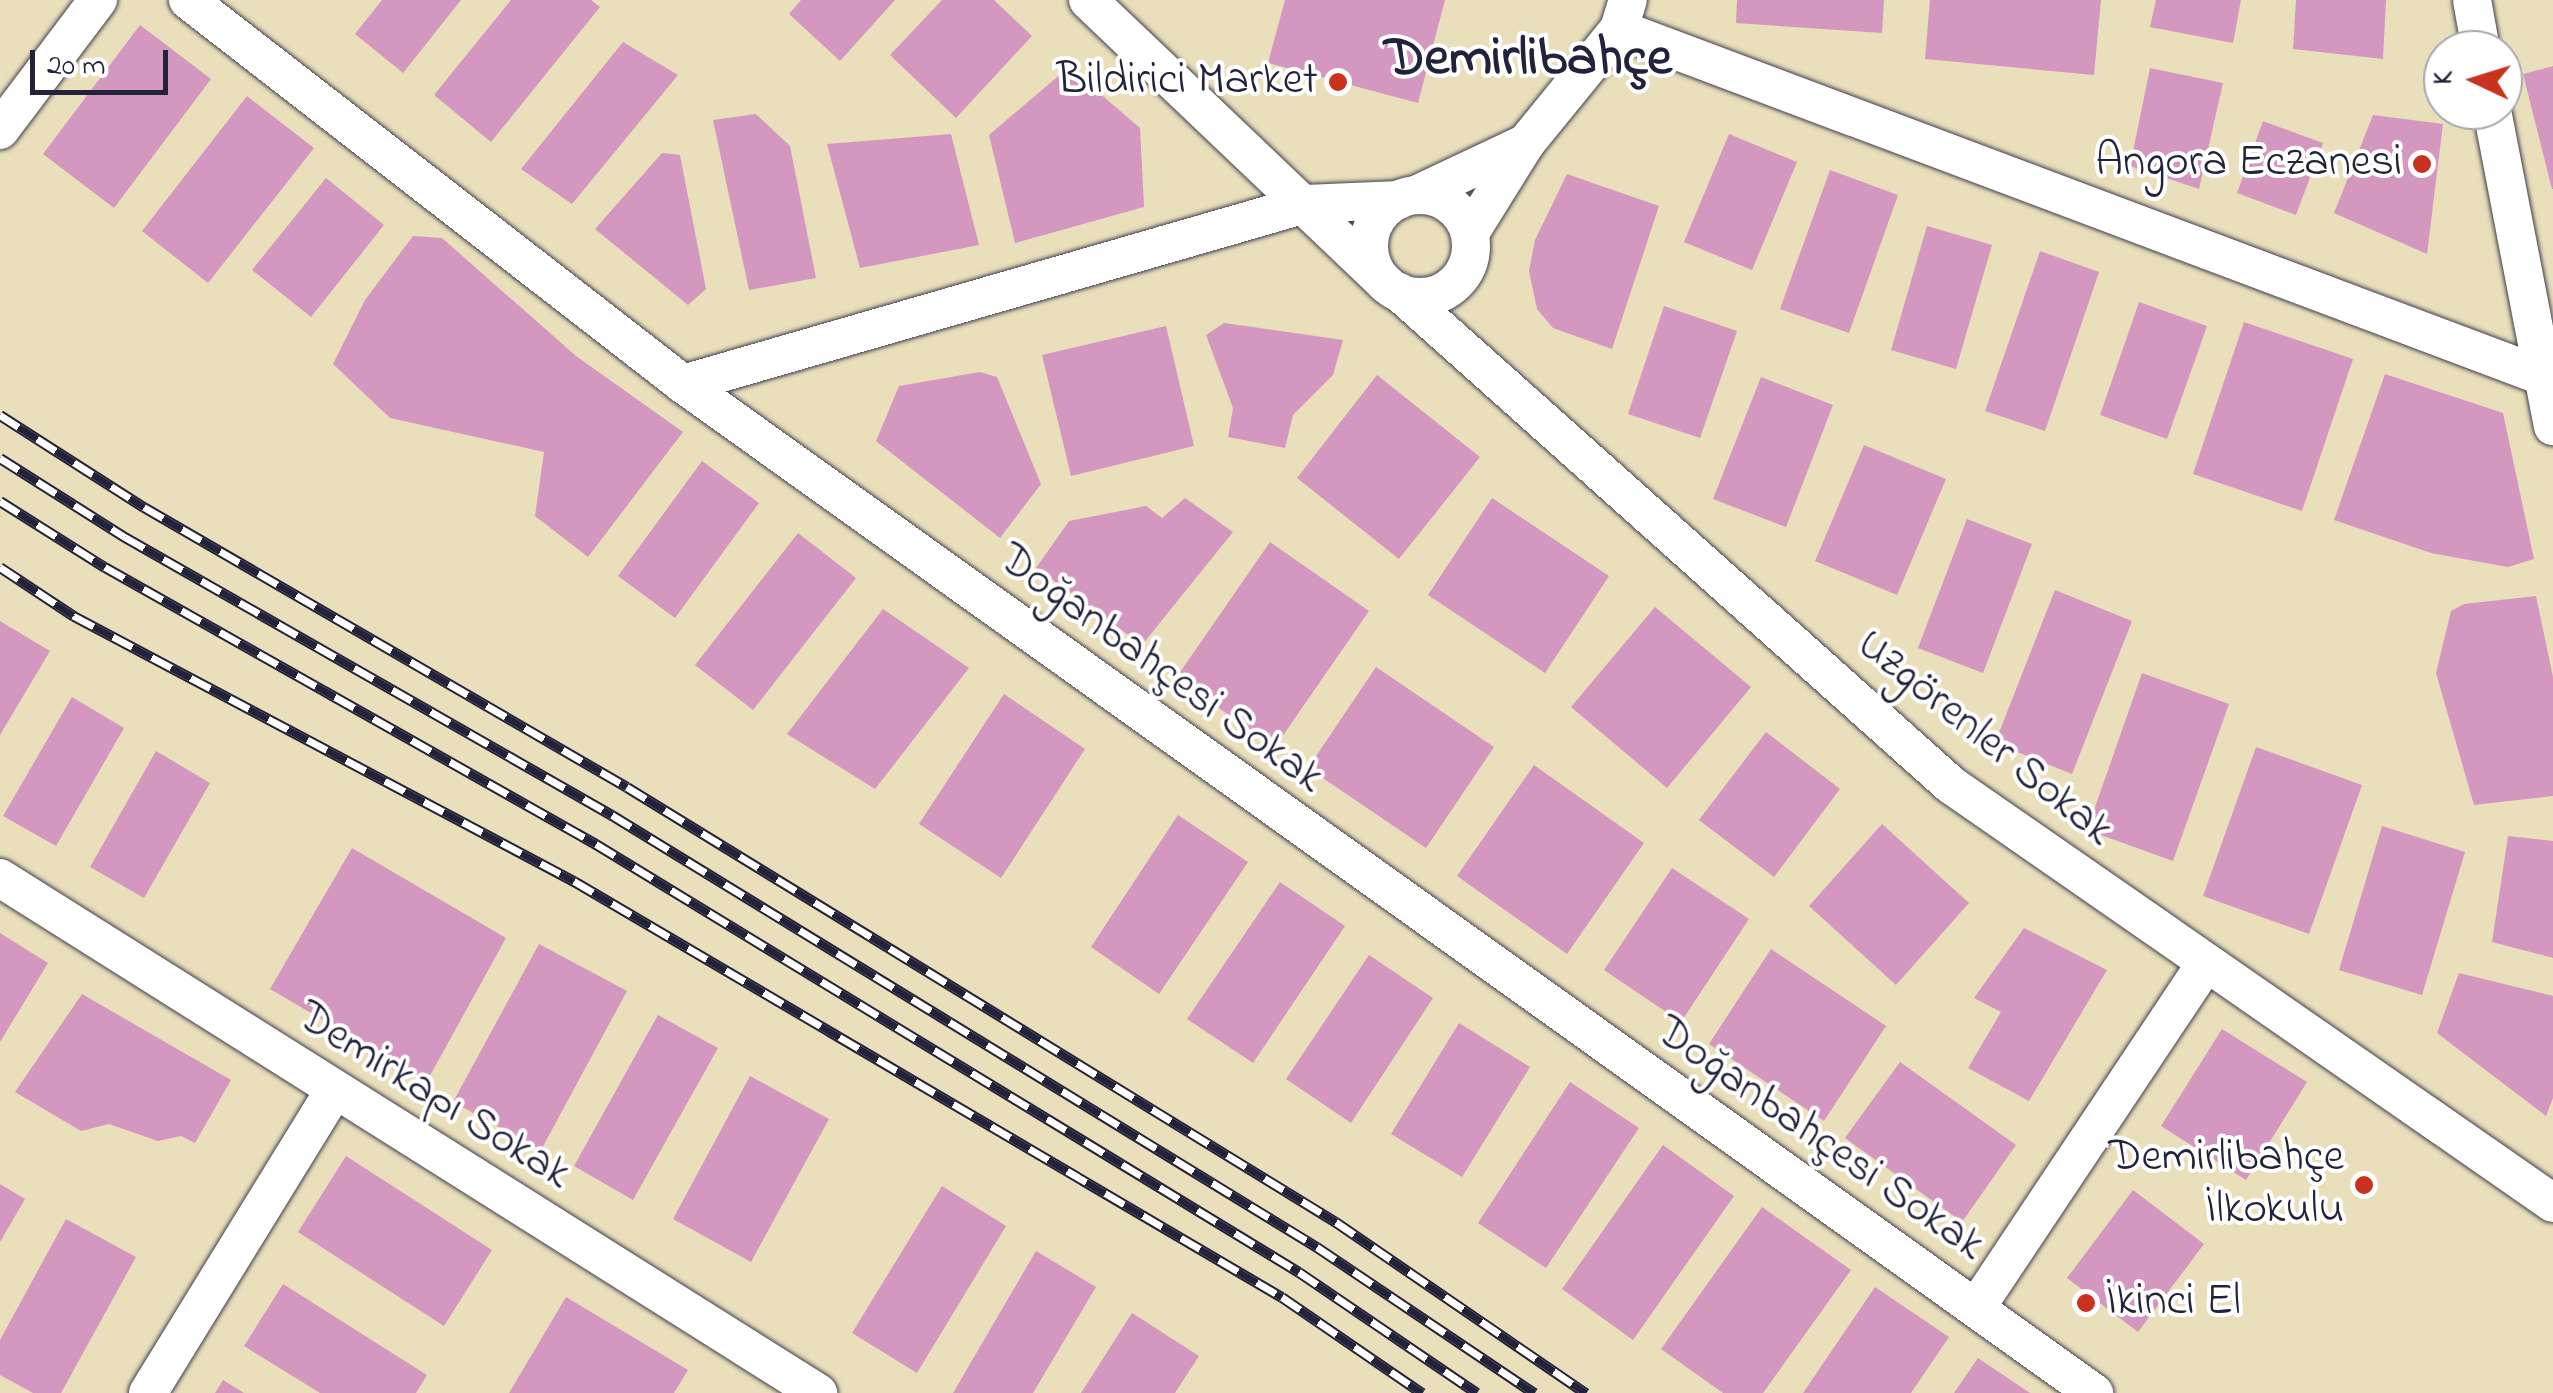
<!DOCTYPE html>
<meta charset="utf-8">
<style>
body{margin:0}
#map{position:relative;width:2553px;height:1393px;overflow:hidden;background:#eadfbb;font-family:"Indie Flower",sans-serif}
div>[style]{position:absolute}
.building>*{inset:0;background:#d497bf}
.roads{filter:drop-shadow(0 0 2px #403e4e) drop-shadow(0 0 2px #403e4e)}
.street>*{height:38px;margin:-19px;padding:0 19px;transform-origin:19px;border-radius:19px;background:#fff}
.street>.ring{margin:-19px;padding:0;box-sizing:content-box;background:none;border:38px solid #fff;border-radius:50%}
.rail>*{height:11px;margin-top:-5.5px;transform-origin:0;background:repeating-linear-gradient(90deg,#fff 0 22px,#22223b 0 44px);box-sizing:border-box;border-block:2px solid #22223b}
.dots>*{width:28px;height:28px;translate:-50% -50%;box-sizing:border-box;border:5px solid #fff;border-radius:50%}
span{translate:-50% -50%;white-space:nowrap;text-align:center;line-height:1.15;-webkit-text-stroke:8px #fff;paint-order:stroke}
.poi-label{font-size:45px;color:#22223b}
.right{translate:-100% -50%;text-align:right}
.left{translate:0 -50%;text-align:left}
.street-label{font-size:45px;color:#22223b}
.district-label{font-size:55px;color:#22223b;font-weight:700}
.north{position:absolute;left:2423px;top:30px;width:100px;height:100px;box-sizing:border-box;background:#fff;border:2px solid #a7a7b1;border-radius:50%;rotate:274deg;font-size:28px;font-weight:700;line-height:40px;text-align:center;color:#22223b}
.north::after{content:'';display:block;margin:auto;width:35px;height:45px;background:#c8321e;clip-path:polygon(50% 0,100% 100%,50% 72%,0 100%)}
.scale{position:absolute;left:30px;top:50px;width:138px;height:45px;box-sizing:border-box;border:5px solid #22223b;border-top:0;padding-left:12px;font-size:30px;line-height:35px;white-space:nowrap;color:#22223b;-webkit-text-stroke:8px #fff;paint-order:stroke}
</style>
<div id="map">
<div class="building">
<div style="clip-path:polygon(382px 0,461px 0,403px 73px,355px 34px)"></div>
<div style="clip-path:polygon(511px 0,591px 0,600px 7px,491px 142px,434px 95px)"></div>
<div style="clip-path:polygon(801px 0,895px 0,840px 61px,789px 14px)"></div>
<div style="clip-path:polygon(942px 0,994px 0,1032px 36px,956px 118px,890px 55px)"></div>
<div style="clip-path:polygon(1285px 0,1445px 0,1418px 103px,1268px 63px)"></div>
<div style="clip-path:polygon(1737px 0,1884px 0,1882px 33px,1736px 23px)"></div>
<div style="clip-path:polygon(1930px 0,2101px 0,2094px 75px,1925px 59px)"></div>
<div style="clip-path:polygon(2156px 0,2241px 0,2233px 43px,2150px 27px)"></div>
<div style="clip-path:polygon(2296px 0,2386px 0,2383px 59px,2293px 49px)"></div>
<div style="clip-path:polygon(140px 25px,211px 79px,114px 208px,43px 154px)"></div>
<div style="clip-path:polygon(623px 42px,678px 75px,572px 204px,521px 169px)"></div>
<div style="clip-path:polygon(2553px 66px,2553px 189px,2552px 189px,2523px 74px)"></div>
<div style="clip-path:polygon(1069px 67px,1140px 128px,1144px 207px,1015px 243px,989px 135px)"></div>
<div style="clip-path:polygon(2150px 68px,2223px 83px,2199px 189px,2130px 166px)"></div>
<div style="clip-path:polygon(247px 96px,314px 148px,208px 283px,142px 231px)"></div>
<div style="clip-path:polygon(756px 114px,790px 146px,816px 278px,749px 290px,713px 120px)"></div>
<div style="clip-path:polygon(2373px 115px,2443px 124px,2427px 254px,2334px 213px)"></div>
<div style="clip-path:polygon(2263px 121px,2323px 143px,2296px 215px,2237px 193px)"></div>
<div style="clip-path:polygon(951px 134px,979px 245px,860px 268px,827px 144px)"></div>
<div style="clip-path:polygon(1729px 134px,1797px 162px,1752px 270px,1684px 242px)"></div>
<div style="clip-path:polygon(662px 153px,680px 155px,706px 289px,688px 305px,595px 229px)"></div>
<div style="clip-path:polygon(1830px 170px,1898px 195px,1849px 333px,1780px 309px)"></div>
<div style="clip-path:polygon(1567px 174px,1659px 206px,1612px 349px,1553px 328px,1537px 309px,1529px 271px,1535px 240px)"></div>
<div style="clip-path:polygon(326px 178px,384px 225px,311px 317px,252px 270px)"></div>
<div style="clip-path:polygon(1927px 226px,1992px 245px,1956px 369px,1891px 350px)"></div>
<div style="clip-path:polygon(413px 236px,442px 238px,576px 356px,683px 432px,588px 557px,535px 516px,544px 452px,390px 418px,333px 364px,365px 300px)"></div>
<div style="clip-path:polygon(2040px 251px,2099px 272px,2045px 431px,1985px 411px)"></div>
<div style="clip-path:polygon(2139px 302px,2207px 326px,2167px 439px,2100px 415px)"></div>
<div style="clip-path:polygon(1664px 306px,1737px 331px,1700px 438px,1628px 414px)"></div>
<div style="clip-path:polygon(2244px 322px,2353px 359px,2302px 511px,2193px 474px)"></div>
<div style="clip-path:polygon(1224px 323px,1343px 340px,1333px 375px,1293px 415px,1285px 448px,1228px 437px,1233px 408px,1206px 335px)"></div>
<div style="clip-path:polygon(1166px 326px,1194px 446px,1071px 476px,1042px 355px)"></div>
<div style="clip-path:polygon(980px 372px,997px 377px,1041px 484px,1000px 538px,876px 441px,899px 386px)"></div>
<div style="clip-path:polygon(2385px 374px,2503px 413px,2534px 559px,2508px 567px,2431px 553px,2334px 520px)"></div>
<div style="clip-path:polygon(1377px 375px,1480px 457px,1399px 559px,1297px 478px)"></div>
<div style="clip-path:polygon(1761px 377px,1833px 405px,1786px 527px,1713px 499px)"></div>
<div style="clip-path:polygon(1864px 445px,1946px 479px,1897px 595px,1815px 561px)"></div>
<div style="clip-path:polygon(702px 461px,759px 503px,675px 618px,618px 576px)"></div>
<div style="clip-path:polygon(1185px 498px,1233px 532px,1142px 645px,1036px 568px,1069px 521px,1146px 506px,1162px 518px)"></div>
<div style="clip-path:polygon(1492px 498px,1609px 576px,1545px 673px,1428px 595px)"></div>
<div style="clip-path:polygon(1967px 519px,2032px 544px,1983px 673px,1918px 648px)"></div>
<div style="clip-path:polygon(798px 533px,856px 578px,753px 710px,695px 665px)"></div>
<div style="clip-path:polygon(1270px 542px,1369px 611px,1275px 747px,1176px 678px)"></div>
<div style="clip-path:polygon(2055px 590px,2132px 621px,2072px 774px,1995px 743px)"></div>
<div style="clip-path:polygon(2536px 596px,2553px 677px,2553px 796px,2474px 805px,2436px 673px,2451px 611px,2464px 604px)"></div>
<div style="clip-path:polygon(1655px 607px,1751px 687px,1667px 788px,1571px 707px)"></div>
<div style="clip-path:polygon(883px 609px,969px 668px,875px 789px,787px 734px)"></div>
<div style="clip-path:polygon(0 621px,50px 651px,0 735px)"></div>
<div style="clip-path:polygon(1376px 667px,1494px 747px,1426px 848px,1308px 768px)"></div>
<div style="clip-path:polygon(2142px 673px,2229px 704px,2173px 861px,2087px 830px)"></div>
<div style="clip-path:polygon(1004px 694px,1085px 749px,1001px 878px,919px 824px)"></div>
<div style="clip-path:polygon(72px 697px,124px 728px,56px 846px,3px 816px)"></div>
<div style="clip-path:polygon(1766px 732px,1840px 789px,1774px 877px,1699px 820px)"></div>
<div style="clip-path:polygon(2256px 747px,2362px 785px,2309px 934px,2203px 896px)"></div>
<div style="clip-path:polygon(156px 751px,210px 783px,144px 898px,90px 867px)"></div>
<div style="clip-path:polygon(1534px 765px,1644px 843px,1567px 954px,1457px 876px)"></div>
<div style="clip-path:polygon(1178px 815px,1248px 862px,1159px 994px,1091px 947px)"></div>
<div style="clip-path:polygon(1882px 824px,1969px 903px,1896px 985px,1809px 906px)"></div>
<div style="clip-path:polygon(2382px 826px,2465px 852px,2422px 995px,2339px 970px)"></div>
<div style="clip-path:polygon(2508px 836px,2553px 841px,2553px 958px,2492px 942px)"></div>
<div style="clip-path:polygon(352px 848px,506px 938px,427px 1081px,270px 989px)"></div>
<div style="clip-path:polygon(1672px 868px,1749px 919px,1681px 1022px,1604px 970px)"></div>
<div style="clip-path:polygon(1280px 882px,1345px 926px,1253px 1063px,1187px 1019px)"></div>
<div style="clip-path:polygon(2024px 928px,2107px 970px,2029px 1101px,1968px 1068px,2001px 1012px,1974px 998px)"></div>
<div style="clip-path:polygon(0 933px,48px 963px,0 1042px)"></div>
<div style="clip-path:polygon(539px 944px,627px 991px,541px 1150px,453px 1102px)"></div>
<div style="clip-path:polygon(1771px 949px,1886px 1026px,1824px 1121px,1709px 1044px)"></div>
<div style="clip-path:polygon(1369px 955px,1433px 998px,1351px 1123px,1286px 1079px)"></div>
<div style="clip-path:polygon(2459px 973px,2553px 996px,2553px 1098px,2546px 1116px,2437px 1033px)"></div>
<div style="clip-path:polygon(82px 994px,231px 1080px,195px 1143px,181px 1136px,158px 1141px,109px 1124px,81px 1131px,15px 1092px)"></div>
<div style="clip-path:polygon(658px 1015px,718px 1048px,633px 1200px,574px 1166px)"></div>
<div style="clip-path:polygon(1459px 1023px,1530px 1067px,1462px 1177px,1391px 1134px)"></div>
<div style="clip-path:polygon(2222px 1029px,2307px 1082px,2246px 1180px,2161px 1126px)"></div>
<div style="clip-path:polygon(1900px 1062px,2016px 1145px,1962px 1222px,1845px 1138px)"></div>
<div style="clip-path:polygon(750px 1076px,829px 1119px,751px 1262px,673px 1219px)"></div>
<div style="clip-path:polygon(1570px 1082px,1639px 1128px,1546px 1268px,1478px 1223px)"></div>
<div style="clip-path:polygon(1663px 1145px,1734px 1196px,1633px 1340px,1562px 1289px)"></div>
<div style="clip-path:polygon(346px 1156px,492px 1250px,444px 1326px,298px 1232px)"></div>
<div style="clip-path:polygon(0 1184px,25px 1199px,0 1242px)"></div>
<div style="clip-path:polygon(942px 1186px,1006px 1226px,917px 1373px,852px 1333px)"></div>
<div style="clip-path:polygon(2133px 1190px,2204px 1244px,2138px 1332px,2067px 1278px)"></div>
<div style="clip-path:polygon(1762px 1207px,1851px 1270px,1763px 1393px,1723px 1393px,1661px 1349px)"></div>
<div style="clip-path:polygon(66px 1219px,136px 1257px,61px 1393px,33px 1393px,0 1375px,0 1340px)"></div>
<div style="clip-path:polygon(1036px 1251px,1096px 1287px,1033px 1393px,953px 1393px)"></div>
<div style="clip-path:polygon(283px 1284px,427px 1375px,416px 1393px,320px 1393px,244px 1346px)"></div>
<div style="clip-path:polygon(1875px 1287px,1949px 1337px,1911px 1393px,1803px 1393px)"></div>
<div style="clip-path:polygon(566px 1297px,688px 1370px,674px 1393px,509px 1393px)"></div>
<div style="clip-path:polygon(1132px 1313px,1199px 1356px,1175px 1393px,1081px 1393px)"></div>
<div style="clip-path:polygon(1978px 1358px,2030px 1393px,1954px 1393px)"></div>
<div style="clip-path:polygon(223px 1380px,244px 1393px,215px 1393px)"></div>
</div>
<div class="roads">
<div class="street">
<div style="left:188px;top:0;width:626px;rotate:37.8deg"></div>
<div style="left:683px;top:384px;width:1735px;rotate:35.57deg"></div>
<div style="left:1088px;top:0;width:412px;rotate:43.6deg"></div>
<div style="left:2472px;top:0;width:51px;rotate:79.8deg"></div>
<div style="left:1619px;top:29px;width:998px;rotate:20.6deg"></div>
<div style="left:2492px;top:110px;width:322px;rotate:79.1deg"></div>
<div style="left:0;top:130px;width:163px;rotate:-53deg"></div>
<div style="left:1416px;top:195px;width:122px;rotate:-25.3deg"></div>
<div class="ring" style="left:1369px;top:195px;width:64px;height:64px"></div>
<div style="left:1470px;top:233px;width:106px;rotate:-58.1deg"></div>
<div style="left:1526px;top:143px;width:147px;rotate:-50.8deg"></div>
<div style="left:1619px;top:29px;width:30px;rotate:-73deg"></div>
<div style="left:1399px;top:292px;width:740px;rotate:41.77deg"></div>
<div style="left:1951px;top:785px;width:733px;rotate:34.77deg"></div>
<div style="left:683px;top:384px;width:648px;rotate:-16.12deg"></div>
<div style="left:1306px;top:204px;width:93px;rotate:-2.5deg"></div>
<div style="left:0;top:878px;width:967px;rotate:32.19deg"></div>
<div style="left:1976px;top:1308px;width:411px;rotate:-56.3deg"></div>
<div style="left:148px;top:1393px;width:353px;rotate:-58.4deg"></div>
</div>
</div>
<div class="rail">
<div style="left:0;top:415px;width:171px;rotate:32.6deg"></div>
<div style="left:144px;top:507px;width:558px;rotate:30.1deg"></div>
<div style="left:627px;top:787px;width:832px;rotate:31.53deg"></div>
<div style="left:1336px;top:1222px;width:303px;rotate:34.4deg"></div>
<div style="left:0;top:458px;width:148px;rotate:32.3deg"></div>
<div style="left:125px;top:537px;width:561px;rotate:29.72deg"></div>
<div style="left:612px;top:815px;width:827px;rotate:31.5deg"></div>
<div style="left:1317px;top:1247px;width:262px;rotate:33.9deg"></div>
<div style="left:0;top:501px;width:124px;rotate:32.2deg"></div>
<div style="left:105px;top:567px;width:564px;rotate:29.43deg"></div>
<div style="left:596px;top:844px;width:823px;rotate:31.33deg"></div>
<div style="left:1299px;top:1272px;width:215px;rotate:34.2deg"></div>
<div style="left:0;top:567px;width:89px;rotate:33.5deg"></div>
<div style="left:74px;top:616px;width:566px;rotate:27.92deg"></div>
<div style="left:574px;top:881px;width:821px;rotate:30.44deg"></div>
<div style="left:1282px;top:1297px;width:170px;rotate:34.4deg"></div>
</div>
<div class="dots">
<div style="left:1338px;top:82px;background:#c8321e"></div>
<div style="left:2422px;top:164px;background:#c8321e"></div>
<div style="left:2364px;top:1185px;background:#c8321e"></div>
<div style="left:2086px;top:1303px;background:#c8321e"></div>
</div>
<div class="poi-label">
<span class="right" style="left:1318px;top:82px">Bildirici Market</span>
<span class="right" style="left:2402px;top:164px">Angora Eczanesi</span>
<span class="right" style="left:2344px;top:1185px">Demirlibahçe<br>İlkokulu</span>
<span class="left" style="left:2106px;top:1303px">İkinci El</span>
</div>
<div class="street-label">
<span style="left:1160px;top:670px;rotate:36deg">Doğanbahçesi Sokak</span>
<span style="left:1984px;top:739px;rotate:39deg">Uzgörenler Sokak</span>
<span style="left:433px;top:1097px;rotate:32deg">Demirkapı Sokak</span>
<span style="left:1819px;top:1140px;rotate:35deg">Doğanbahçesi Sokak</span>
</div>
<div class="district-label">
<span style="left:1528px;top:61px">Demirlibahçe</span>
</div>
<div class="north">K</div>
<div class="scale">20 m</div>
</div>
